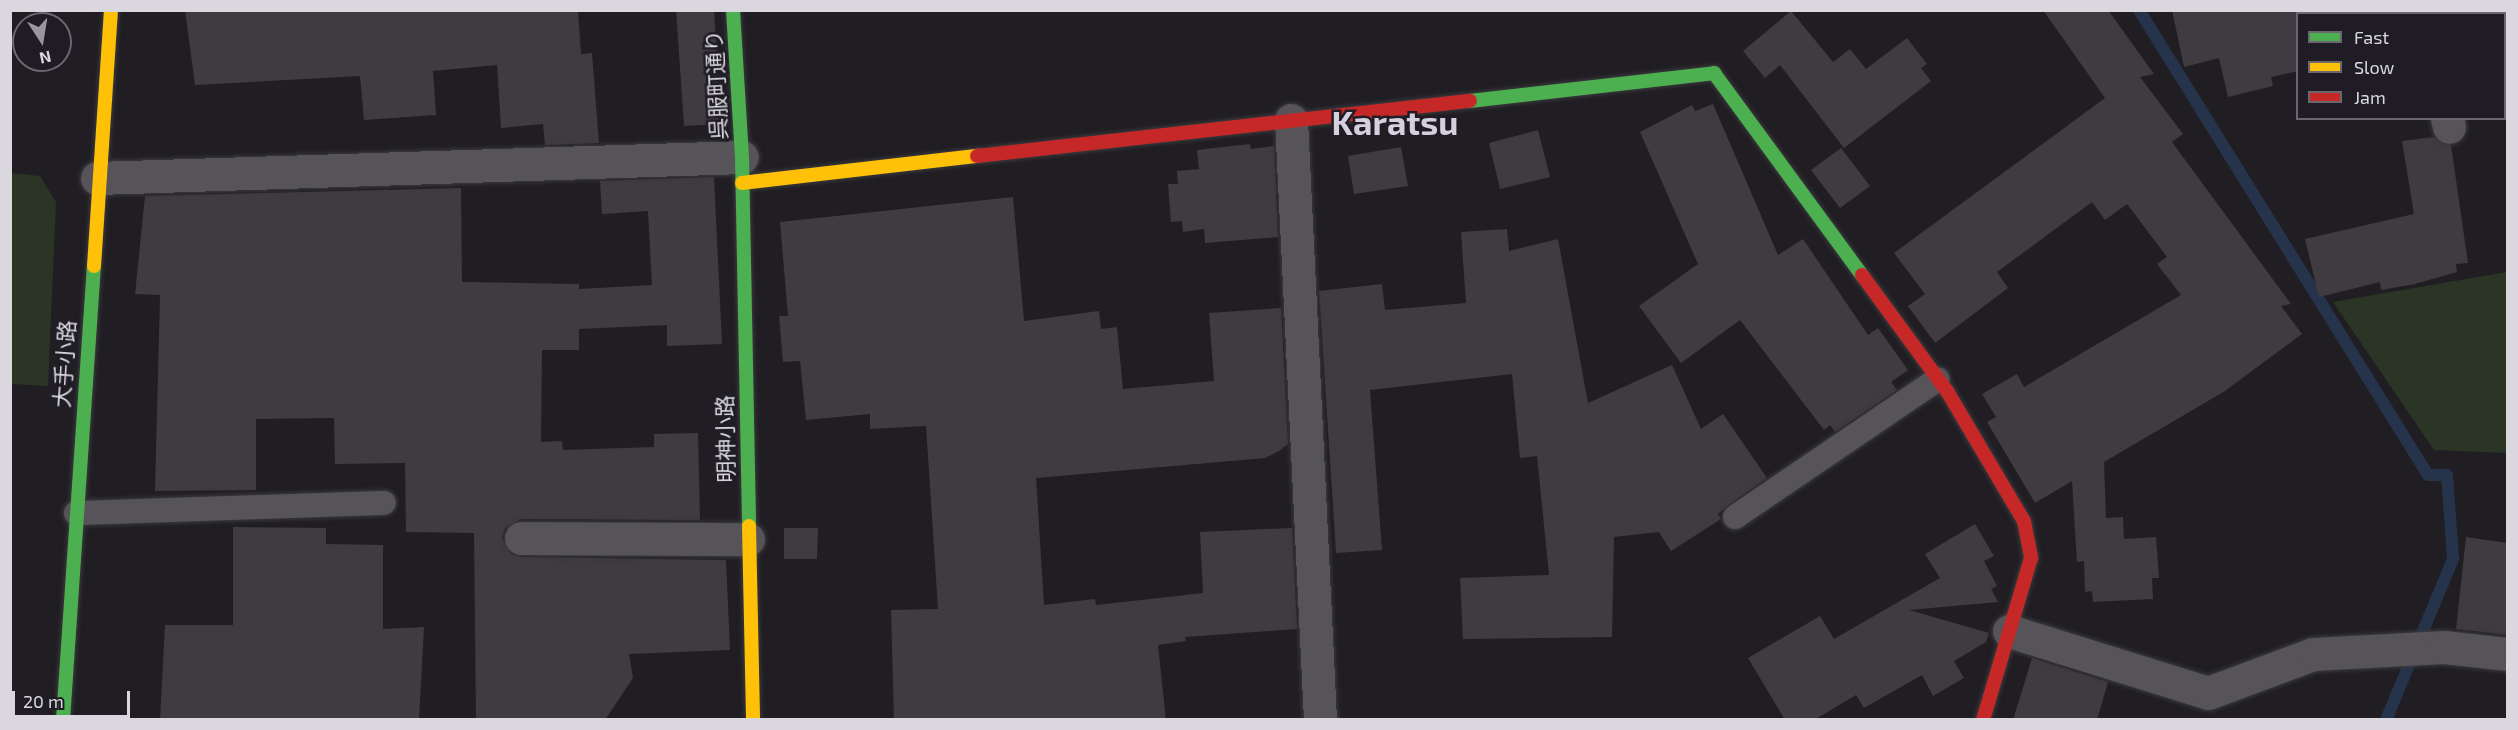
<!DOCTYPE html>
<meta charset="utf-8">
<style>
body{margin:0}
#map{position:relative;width:2518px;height:730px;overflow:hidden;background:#201e23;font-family:"Exo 2","Noto Sans JP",sans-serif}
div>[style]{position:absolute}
.green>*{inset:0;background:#2a3526}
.stream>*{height:12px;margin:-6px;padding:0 6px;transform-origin:6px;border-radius:6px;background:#25344b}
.building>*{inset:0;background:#3f3b41}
.roads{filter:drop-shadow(0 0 2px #3a393c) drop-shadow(0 0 2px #3a393c)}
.lane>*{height:24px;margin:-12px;padding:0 12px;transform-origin:12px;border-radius:12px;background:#565459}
.street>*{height:33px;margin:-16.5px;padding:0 16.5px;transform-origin:16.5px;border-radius:16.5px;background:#565459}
.fast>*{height:14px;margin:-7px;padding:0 7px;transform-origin:7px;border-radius:7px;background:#4caf50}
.slow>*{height:14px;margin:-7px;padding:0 7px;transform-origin:7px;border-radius:7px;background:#ffc107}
.jam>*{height:14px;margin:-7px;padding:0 7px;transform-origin:7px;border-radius:7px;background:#c62828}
span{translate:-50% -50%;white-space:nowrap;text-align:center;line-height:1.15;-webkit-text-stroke:5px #1f1c25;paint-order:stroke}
.street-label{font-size:22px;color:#dad8de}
.town-label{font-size:34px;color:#d5d0dd;font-weight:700}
.frame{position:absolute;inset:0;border:12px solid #dad8de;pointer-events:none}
.legend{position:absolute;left:2296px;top:12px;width:210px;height:108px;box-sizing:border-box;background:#1f1c25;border:2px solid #6a676f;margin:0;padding:8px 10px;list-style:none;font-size:18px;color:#dad8de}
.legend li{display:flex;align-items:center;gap:12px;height:30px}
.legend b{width:30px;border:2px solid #6a676f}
.north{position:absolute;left:12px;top:12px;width:60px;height:60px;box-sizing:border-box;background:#1f1c25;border:2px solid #6a676f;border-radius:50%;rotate:168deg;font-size:16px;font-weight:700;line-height:24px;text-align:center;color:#dad8de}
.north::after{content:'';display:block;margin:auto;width:21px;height:27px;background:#99979d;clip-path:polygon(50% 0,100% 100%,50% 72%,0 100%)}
.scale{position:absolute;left:12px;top:691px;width:118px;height:27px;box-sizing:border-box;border:3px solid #dad8de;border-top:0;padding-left:8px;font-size:18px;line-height:21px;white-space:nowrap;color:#dad8de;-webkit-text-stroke:4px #1f1c25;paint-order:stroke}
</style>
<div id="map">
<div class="green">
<div style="clip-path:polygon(11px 173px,40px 176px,56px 202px,48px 386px,11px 384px)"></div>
<div style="clip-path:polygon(2507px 272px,2507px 453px,2434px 450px,2333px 302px)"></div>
</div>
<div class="stream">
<div style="left:2139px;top:10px;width:547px;rotate:58.14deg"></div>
<div style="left:2428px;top:475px;width:19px"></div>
<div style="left:2447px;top:475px;width:84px;rotate:85.9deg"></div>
<div style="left:2453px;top:559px;width:174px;rotate:112.6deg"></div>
</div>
<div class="building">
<div style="clip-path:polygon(185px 10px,578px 10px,581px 54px,592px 53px,599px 143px,545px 145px,543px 124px,501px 128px,497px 65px,433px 71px,436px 115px,364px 120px,360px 76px,195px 85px)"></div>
<div style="clip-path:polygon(676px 10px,714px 10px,721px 124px,684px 126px)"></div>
<div style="clip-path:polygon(2043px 10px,2108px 10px,2154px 74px,2140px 77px,2183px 134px,2172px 142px,2291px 304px,2281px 306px,2302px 334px,2225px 391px,2104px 462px,2106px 518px,2123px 517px,2124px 539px,2156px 537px,2159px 578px,2152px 578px,2153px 599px,2093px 602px,2092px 591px,2085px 592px,2084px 561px,2077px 562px,2072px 481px,2035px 503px,1987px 422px,1996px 417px,1982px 394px,2017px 374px,2024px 387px,2181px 295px,2157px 264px,2167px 257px,2127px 204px,2105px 220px,2092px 202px,1997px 272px,2008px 288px,1935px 343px,1908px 306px,1925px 294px,1894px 253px,2105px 98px)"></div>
<div style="clip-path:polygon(2172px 10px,2298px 10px,2298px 71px,2271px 77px,2273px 86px,2228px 97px,2219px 58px,2184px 67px)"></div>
<div style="clip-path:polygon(1791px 11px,1833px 62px,1850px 49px,1866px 69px,1907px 38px,1927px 64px,1921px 68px,1931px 81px,1844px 148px,1780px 65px,1765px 78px,1743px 51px)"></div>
<div style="clip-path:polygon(1713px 104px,1778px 255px,1803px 239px,1868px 335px,1878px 328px,1908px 370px,1891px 382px,1897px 390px,1835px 432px,1830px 425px,1824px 430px,1740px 320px,1681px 363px,1639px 306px,1698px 264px,1640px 132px,1692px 105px,1695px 111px)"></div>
<div style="clip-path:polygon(1538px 130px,1550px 177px,1500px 189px,1489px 143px)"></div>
<div style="clip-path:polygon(2434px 137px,2451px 145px,2468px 263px,2456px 264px,2457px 272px,2415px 284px,2381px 290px,2380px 282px,2319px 297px,2305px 239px,2414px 214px,2402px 141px)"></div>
<div style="clip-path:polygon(1250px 144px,1251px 149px,1274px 146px,1278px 237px,1205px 243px,1204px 229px,1183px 232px,1182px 221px,1171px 222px,1168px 184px,1178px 184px,1177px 171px,1199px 169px,1197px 150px)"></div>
<div style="clip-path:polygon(1401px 147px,1408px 186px,1354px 194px,1348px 156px)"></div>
<div style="clip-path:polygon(1841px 148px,1870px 186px,1840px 208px,1811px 170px)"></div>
<div style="clip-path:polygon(714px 177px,722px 344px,667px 346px,667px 325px,579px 329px,579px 350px,542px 350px,541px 442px,562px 441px,563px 450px,654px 447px,654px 434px,698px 433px,700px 520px,521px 519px,505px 528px,502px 538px,511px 554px,521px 557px,726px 560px,730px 650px,629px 654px,633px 678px,605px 720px,476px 720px,474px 533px,406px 532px,405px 463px,335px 464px,334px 418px,256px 419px,256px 490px,155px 491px,160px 295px,135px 294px,145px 196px,461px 188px,462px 282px,579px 284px,579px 289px,652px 285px,648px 211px,602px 214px,600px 181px)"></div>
<div style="clip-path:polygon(1013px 197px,1024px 321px,1099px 311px,1101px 329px,1117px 327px,1123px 389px,1214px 381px,1209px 313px,1281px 308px,1288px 444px,1279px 451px,1265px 458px,1036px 478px,1044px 605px,1095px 599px,1096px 605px,1203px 593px,1200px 532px,1292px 528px,1297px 629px,1185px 637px,1186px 641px,1158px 645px,1166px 720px,894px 720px,891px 610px,938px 609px,926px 426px,870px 429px,870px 414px,806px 420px,800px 361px,783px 362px,779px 316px,788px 316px,780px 222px)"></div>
<div style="clip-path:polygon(1507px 229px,1509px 251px,1558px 239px,1588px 403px,1672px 365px,1701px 429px,1723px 414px,1767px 478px,1727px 506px,1718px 514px,1721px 519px,1671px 551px,1659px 532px,1614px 537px,1612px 637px,1463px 639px,1460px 578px,1549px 575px,1537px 456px,1520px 458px,1512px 374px,1370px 390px,1382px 550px,1336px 553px,1319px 291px,1382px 284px,1385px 310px,1466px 303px,1461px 232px)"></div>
<div style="clip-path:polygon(1975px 524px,1994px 556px,1984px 561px,1997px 586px,1991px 589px,1998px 602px,1909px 610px,1989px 633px,1986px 642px,1954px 661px,1964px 678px,1933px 696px,1922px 675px,1864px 708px,1856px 695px,1814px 720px,1785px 720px,1748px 658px,1820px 616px,1834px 639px,1940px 578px,1925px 554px)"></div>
<div style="clip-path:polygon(233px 527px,326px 528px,326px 544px,383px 545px,383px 629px,424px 627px,419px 720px,160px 720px,165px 625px,233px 625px)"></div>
<div style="clip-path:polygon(784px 528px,818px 528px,817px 559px,784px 559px)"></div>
<div style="clip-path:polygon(2466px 537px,2508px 543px,2508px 635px,2456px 629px)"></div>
<div style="clip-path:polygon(2032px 658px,2108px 682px,2097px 720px,2013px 720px)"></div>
</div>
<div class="roads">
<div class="lane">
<div style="left:76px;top:513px;width:308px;rotate:-1.9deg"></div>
<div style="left:1735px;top:517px;width:245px;rotate:-34.2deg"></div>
</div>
<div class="street">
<div style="left:2429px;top:10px;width:4px;rotate:90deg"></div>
<div style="left:2447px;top:118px;width:9px;rotate:77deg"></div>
<div style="left:1291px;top:120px;width:601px;rotate:87.23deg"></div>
<div style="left:97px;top:178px;width:645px;rotate:-1.86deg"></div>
<div style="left:521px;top:538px;width:227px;rotate:0.3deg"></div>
<div style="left:2009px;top:631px;width:208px;rotate:17.3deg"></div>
<div style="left:2208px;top:693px;width:112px;rotate:-20.4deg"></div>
<div style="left:2313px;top:654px;width:131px;rotate:-3.1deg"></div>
<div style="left:2444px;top:647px;width:64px;rotate:6.2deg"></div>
</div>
<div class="fast">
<div style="left:733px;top:10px;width:147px;rotate:86.5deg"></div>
<div style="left:742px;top:157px;width:369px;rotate:88.9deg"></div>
<div style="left:1470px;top:101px;width:246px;rotate:-6.5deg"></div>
<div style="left:1714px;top:73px;width:250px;rotate:53.8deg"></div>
<div style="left:63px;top:720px;width:455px;rotate:-86.1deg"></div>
</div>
<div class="slow">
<div style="left:742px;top:183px;width:237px;rotate:-6.6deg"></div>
<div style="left:94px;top:266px;width:257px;rotate:-86.2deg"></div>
<div style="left:749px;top:526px;width:194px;rotate:88.8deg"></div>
</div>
<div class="jam">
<div style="left:977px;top:156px;width:496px;rotate:-6.4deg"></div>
<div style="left:1862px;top:275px;width:144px;rotate:53.8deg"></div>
<div style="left:1947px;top:391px;width:151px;rotate:59.4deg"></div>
<div style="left:2024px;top:521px;width:38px;rotate:79deg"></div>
<div style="left:2031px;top:558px;width:169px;rotate:106.5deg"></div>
</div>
</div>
<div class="street-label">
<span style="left:716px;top:85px;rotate:-93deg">呉服町通り</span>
<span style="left:64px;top:364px;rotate:-86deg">大手小路</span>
<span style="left:725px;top:439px;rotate:-91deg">明神小路</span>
</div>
<div class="town-label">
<span style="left:1395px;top:122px">Karatsu</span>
</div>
<div class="frame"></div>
<ul class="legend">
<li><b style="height:8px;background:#4caf50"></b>Fast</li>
<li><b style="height:8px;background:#ffc107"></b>Slow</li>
<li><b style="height:8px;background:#c62828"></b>Jam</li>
</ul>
<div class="north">N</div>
<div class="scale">20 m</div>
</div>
